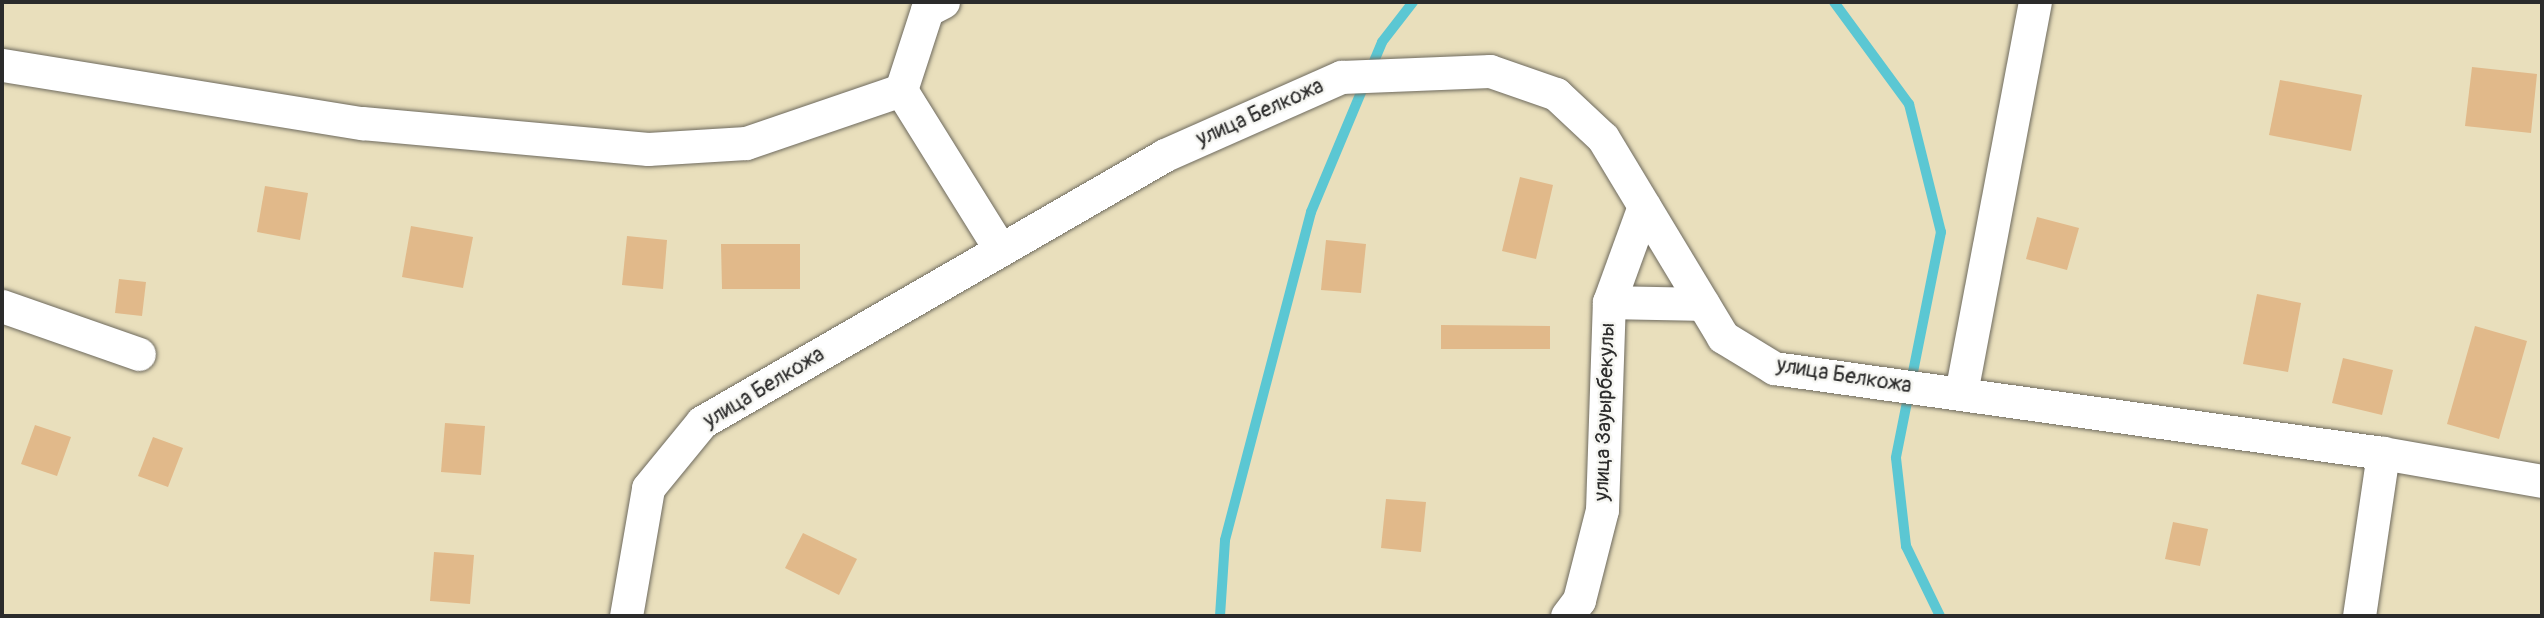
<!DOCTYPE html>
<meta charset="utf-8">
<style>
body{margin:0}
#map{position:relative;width:2544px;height:618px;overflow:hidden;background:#e9dfbc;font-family:Pangolin,sans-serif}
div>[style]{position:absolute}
.stream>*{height:10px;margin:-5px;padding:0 5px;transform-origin:5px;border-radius:5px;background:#5bc7d3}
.building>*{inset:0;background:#e1b98a}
.roads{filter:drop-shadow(0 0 2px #6e6a5e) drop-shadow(0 0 2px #6e6a5e)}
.street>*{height:33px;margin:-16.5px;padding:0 16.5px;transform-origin:16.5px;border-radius:16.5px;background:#fff}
span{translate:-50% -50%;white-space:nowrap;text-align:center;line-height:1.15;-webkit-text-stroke:5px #f6f6f2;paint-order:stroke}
.street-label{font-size:21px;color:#2b2b2b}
.frame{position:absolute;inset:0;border:4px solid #2b2b2b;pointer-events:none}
</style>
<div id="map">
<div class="stream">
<div style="left:1834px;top:2px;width:127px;rotate:53.7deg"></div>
<div style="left:1909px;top:104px;width:132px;rotate:76deg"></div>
<div style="left:1941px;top:232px;width:230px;rotate:101.3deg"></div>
<div style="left:1896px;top:458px;width:89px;rotate:83.5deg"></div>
<div style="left:1906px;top:546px;width:78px;rotate:64.1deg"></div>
<div style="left:1220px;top:616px;width:76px;rotate:-86.2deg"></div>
<div style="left:1225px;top:540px;width:339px;rotate:-75.3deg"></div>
<div style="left:1311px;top:212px;width:184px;rotate:-67.3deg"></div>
<div style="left:1382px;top:42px;width:51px;rotate:-52.2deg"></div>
</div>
<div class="building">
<div style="clip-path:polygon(2472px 67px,2537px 74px,2531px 133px,2465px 126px)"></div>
<div style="clip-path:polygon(2280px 80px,2362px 95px,2351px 151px,2269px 135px)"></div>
<div style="clip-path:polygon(1520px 177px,1553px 185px,1536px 259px,1502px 251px)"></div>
<div style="clip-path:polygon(265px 186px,308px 193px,300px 240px,257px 232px)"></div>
<div style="clip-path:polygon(2037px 217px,2079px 228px,2067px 270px,2026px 259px)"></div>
<div style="clip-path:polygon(411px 226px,473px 237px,463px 288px,402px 277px)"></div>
<div style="clip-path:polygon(627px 236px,667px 240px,663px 289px,622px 285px)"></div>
<div style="clip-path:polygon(1326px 240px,1366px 244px,1361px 293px,1321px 290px)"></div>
<div style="clip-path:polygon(721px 244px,800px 244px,800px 289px,722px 289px)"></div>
<div style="clip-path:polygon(119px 279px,146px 282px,142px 316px,115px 313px)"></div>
<div style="clip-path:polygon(2257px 294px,2301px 303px,2288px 372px,2243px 364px)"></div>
<div style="clip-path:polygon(1441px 325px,1550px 326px,1550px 349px,1441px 349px)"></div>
<div style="clip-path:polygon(2475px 326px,2527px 341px,2499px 439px,2447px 424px)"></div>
<div style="clip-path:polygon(2343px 358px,2393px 370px,2382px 415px,2332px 403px)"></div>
<div style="clip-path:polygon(445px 423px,485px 426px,481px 475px,441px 472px)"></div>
<div style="clip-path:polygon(35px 425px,71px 437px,57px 476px,21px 464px)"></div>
<div style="clip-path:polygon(153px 437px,183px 448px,168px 487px,138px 476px)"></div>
<div style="clip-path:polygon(1386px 499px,1426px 502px,1421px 552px,1381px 548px)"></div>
<div style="clip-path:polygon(2173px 522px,2208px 529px,2200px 566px,2165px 559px)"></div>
<div style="clip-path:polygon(803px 533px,857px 559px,839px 595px,785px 568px)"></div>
<div style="clip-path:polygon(434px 552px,474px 555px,470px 604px,430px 601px)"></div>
</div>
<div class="roads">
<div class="street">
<div style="left:2px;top:65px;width:365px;rotate:9.2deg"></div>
<div style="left:362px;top:123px;width:287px;rotate:5.2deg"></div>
<div style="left:648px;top:149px;width:98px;rotate:-3.5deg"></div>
<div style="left:746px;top:143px;width:164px;rotate:-18.9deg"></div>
<div style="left:901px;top:90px;width:187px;rotate:58.1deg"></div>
<div style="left:901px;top:90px;width:84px;rotate:-72deg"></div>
<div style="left:927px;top:10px;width:18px;rotate:-27deg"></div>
<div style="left:1609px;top:302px;width:94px;rotate:1.2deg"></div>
<div style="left:2px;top:306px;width:145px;rotate:19.3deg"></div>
<div style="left:1961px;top:393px;width:398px;rotate:-79.3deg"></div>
<div style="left:626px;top:616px;width:130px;rotate:-80.2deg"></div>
<div style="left:648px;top:488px;width:85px;rotate:-50.7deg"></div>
<div style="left:702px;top:422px;width:534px;rotate:-29.97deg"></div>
<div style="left:1165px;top:155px;width:193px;rotate:-23.9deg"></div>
<div style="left:1341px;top:77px;width:149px;rotate:-2.3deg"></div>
<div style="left:1490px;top:71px;width:70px;rotate:19.2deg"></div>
<div style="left:1556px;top:94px;width:64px;rotate:43.1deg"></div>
<div style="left:1603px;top:138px;width:232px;rotate:58.9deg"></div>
<div style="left:1723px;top:337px;width:60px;rotate:31.3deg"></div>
<div style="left:1774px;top:368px;width:615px;rotate:7.95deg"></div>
<div style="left:2383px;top:453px;width:161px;rotate:10deg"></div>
<div style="left:1567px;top:616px;width:20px;rotate:-53deg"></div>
<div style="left:1579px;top:600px;width:93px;rotate:-75.7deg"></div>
<div style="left:1602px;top:510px;width:208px;rotate:-88.1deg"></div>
<div style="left:1609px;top:302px;width:102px;rotate:-70deg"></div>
<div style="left:2359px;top:616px;width:165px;rotate:-81.6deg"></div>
</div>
</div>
<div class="street-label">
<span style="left:1260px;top:113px;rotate:-24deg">улица Белкожа</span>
<span style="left:1844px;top:376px;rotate:9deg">улица Белкожа</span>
<span style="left:764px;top:388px;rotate:-31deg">улица Белкожа</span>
<span style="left:1605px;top:412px;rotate:-88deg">улица Зауырбекулы</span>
</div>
<div class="frame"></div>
</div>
